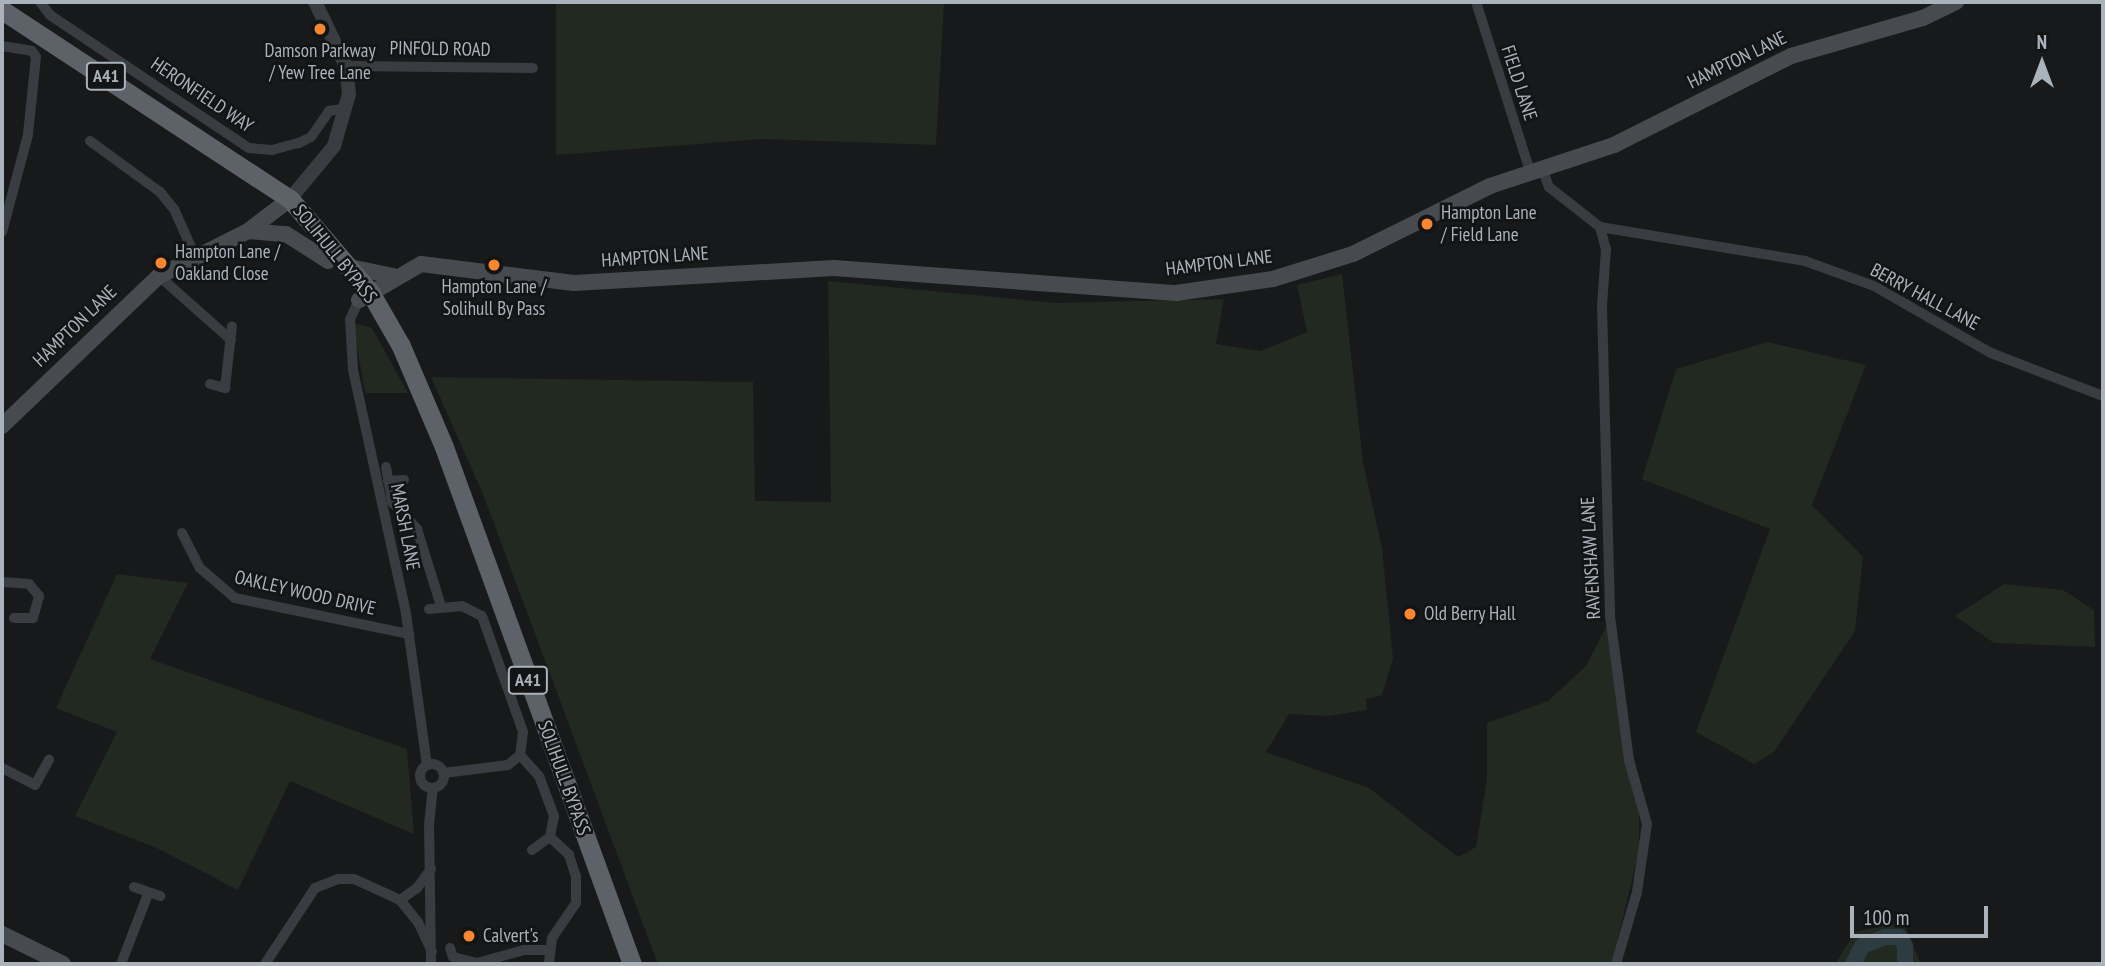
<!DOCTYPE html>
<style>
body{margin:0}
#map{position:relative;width:2105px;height:966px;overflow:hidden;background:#18191b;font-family:"PT Sans Narrow",sans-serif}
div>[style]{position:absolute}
.green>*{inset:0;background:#212920}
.river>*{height:16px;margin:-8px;padding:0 8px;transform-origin:8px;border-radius:8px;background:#2d3c40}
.minor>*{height:10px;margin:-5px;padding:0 5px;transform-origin:5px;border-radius:5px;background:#393c40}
.minor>.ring{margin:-5px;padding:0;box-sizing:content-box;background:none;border:10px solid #393c40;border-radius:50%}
.tertiary>*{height:14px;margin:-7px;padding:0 7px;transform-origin:7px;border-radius:7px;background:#393c40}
.secondary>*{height:16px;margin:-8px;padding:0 8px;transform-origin:8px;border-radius:8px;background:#474b50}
.trunk>*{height:19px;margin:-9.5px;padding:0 9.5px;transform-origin:9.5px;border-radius:9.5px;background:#5d6268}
.dots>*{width:19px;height:19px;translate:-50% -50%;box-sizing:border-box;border:4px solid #131416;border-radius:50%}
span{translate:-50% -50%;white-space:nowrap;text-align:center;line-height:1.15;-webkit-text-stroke:5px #131416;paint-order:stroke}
.shield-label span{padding:2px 5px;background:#131416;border:2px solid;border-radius:5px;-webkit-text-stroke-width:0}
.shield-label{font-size:18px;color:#aab3bb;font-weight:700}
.street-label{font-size:19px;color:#aab3bb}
.poi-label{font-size:19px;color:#aab3bb}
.left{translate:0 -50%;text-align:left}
.frame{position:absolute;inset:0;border:4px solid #aab3bb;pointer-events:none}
.north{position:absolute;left:2007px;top:28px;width:70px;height:70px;-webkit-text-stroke:5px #131416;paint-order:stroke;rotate:0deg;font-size:19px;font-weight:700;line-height:28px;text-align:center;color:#aab3bb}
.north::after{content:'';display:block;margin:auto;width:24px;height:32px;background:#aab3bb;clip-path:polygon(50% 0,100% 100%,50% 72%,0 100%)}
.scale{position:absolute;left:1850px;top:906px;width:138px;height:32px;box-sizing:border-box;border:4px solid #aab3bb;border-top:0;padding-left:9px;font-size:21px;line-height:24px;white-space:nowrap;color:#aab3bb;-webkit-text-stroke:5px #131416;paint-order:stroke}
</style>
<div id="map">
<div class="green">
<div style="clip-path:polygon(556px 2px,944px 2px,936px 145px,762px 139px,556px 155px)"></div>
<div style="clip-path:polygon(1342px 274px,1363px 462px,1382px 548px,1393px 659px,1382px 695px,1366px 699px,1367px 710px,1327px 716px,1289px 714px,1266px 752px,1369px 788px,1458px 857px,1476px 847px,1487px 778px,1487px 723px,1548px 701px,1586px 666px,1607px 625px,1639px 815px,1639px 850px,1612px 964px,658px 964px,483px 494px,431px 377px,753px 382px,755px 501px,831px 502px,828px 281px,1056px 303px,1224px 299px,1216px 344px,1261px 351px,1307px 332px,1297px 285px)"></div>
<div style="clip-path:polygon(353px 323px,372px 328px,408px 393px,365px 393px)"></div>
<div style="clip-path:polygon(1767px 342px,1866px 365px,1812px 505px,1863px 557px,1855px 631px,1774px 752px,1754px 764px,1696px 732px,1770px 529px,1642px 479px,1676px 369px)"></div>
<div style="clip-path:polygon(117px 574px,188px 583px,150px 659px,407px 749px,414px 834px,290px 781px,238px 890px,159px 849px,75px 816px,117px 732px,56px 708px)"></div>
<div style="clip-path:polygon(2004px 584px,2063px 590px,2094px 610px,2095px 647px,1994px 643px,1955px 616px)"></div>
<div style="clip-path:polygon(1903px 922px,1921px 964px,1835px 964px,1855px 932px)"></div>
</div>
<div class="river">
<div style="left:1853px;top:964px;width:20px;rotate:-63deg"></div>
<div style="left:1862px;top:946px;width:25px;rotate:-21deg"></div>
<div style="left:1885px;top:937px;width:14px"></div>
<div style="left:1899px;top:937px;width:11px;rotate:56deg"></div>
<div style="left:1905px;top:946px;width:18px;rotate:90deg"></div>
</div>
<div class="minor">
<div style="left:40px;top:2px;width:16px;rotate:52deg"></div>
<div style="left:50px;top:15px;width:239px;rotate:33.8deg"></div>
<div style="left:249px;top:148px;width:23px;rotate:5deg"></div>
<div style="left:272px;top:150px;width:28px;rotate:-15deg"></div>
<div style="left:299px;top:143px;width:13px;rotate:-27deg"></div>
<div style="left:311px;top:137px;width:32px;rotate:-55deg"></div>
<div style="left:329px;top:111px;width:18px;rotate:-9deg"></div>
<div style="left:1476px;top:2px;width:181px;rotate:72.3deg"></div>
<div style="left:2px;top:46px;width:30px;rotate:9deg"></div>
<div style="left:32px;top:51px;width:7px;rotate:56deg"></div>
<div style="left:36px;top:57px;width:78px;rotate:95.9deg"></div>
<div style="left:28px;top:135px;width:100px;rotate:105deg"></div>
<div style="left:346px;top:66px;width:187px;rotate:0.6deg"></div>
<div style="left:90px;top:141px;width:87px;rotate:36.1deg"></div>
<div style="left:160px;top:192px;width:22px;rotate:51deg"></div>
<div style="left:174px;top:209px;width:51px;rotate:65.9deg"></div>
<div style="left:1543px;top:170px;width:18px;rotate:71deg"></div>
<div style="left:1549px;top:187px;width:65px;rotate:38.1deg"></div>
<div style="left:1600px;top:227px;width:23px;rotate:75deg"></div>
<div style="left:1606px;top:249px;width:57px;rotate:94deg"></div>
<div style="left:1602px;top:306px;width:310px;rotate:88.5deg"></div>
<div style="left:1610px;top:616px;width:145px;rotate:82.5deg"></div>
<div style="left:1629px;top:760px;width:66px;rotate:74.3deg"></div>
<div style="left:1647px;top:824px;width:69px;rotate:98.4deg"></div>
<div style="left:1637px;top:892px;width:75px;rotate:106.3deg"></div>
<div style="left:1600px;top:227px;width:208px;rotate:9.4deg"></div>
<div style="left:1805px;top:261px;width:73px;rotate:19.9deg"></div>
<div style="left:1874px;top:286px;width:135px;rotate:29.8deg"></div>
<div style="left:1991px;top:353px;width:120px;rotate:21deg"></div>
<div style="left:159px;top:276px;width:96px;rotate:41.6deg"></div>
<div style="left:359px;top:300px;width:21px;rotate:115deg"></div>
<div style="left:350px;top:319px;width:51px;rotate:86.6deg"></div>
<div style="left:353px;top:370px;width:250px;rotate:77.7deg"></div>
<div style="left:406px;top:614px;width:152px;rotate:82.1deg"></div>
<div style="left:210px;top:384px;width:16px;rotate:15deg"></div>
<div style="left:225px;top:388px;width:62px;rotate:-83.6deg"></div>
<div style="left:386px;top:467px;width:36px;rotate:80deg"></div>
<div style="left:392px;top:502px;width:37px;rotate:47deg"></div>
<div style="left:417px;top:529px;width:81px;rotate:72.7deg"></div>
<div style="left:388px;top:481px;width:16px;rotate:-4deg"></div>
<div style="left:182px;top:533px;width:39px;rotate:63deg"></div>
<div style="left:200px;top:568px;width:46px;rotate:40.6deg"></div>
<div style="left:235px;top:598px;width:178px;rotate:11.7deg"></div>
<div style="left:2px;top:582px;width:27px;rotate:4deg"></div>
<div style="left:29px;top:584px;width:16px;rotate:50deg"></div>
<div style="left:39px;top:596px;width:23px;rotate:105deg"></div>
<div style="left:33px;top:618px;width:19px;rotate:180deg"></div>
<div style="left:429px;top:609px;width:33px;rotate:-5deg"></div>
<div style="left:462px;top:606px;width:22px;rotate:27deg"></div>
<div style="left:482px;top:616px;width:123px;rotate:70.5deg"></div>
<div style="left:523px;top:732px;width:23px;rotate:97deg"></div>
<div style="left:520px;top:755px;width:16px;rotate:140deg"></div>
<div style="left:508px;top:765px;width:65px;rotate:173deg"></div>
<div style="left:520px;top:755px;width:28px;rotate:48deg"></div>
<div style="left:539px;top:776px;width:43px;rotate:69.4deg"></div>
<div style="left:554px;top:816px;width:21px;rotate:101deg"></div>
<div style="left:550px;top:837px;width:26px;rotate:43deg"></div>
<div style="left:569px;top:855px;width:22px;rotate:72deg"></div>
<div style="left:576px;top:876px;width:27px;rotate:90deg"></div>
<div style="left:576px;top:903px;width:42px;rotate:124.4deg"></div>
<div style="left:552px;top:938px;width:26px;rotate:97deg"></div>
<div class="ring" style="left:420px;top:764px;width:14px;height:14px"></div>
<div style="left:2px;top:768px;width:37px;rotate:27deg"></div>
<div style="left:35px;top:785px;width:29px;rotate:-61deg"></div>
<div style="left:532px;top:850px;width:22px;rotate:-36deg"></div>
<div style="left:134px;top:887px;width:28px;rotate:19deg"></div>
<div style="left:400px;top:900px;width:21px;rotate:-35deg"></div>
<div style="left:417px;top:888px;width:24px;rotate:-54deg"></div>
<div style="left:450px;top:948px;width:9px;rotate:72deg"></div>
<div style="left:453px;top:957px;width:25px;rotate:14deg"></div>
<div style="left:477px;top:963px;width:49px;rotate:-15.5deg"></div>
<div style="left:524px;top:950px;width:23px"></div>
<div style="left:121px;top:964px;width:75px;rotate:-68.9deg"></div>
<div style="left:265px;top:964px;width:91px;rotate:-56.7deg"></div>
<div style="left:315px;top:888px;width:25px;rotate:-21deg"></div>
<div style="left:338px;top:879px;width:16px"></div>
<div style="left:354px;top:879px;width:51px;rotate:24.5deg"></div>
<div style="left:400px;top:900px;width:28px;rotate:51deg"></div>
<div style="left:418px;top:922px;width:33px;rotate:65deg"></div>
<div style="left:431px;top:964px;width:139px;rotate:-90.8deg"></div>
<div style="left:429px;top:825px;width:37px;rotate:-84deg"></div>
</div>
<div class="tertiary">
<div style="left:290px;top:199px;width:69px;rotate:-50.3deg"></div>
<div style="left:334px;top:146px;width:54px;rotate:-73.9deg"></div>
<div style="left:349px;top:94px;width:28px;rotate:-96deg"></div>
<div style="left:346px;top:66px;width:71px;rotate:-115.8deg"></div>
</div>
<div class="secondary">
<div style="left:248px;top:231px;width:38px;rotate:5deg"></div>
<div style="left:286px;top:234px;width:50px;rotate:32.7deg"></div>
<div style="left:350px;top:267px;width:44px;rotate:11.8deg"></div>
<div style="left:359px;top:300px;width:72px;rotate:-30.1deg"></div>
<div style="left:421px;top:264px;width:154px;rotate:7.1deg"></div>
<div style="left:574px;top:283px;width:260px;rotate:-3.3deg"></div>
<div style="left:834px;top:268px;width:343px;rotate:4.2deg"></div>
<div style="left:1176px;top:293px;width:98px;rotate:-8.2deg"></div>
<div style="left:1273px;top:279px;width:84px;rotate:-17.4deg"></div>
<div style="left:1353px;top:254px;width:153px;rotate:-26.4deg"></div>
<div style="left:1490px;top:186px;width:131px;rotate:-18.3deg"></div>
<div style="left:1614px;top:145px;width:198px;rotate:-26.7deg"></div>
<div style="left:1791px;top:56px;width:137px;rotate:-16.1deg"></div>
<div style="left:1923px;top:18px;width:37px;rotate:-26deg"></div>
<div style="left:2px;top:426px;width:217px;rotate:-43.7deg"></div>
<div style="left:159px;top:276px;width:100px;rotate:-26.8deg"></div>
<div style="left:248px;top:231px;width:53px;rotate:-37.3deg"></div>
<div style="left:2px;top:934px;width:68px;rotate:26.2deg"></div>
</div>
<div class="trunk">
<div style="left:2px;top:10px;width:344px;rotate:33.3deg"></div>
<div style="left:290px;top:199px;width:123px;rotate:49.3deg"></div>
<div style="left:370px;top:292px;width:62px;rotate:60.1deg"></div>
<div style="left:401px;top:346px;width:110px;rotate:66.9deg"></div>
<div style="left:444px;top:447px;width:550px;rotate:70.02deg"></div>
</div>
<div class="dots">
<div style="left:320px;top:29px;background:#fb8630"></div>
<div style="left:1427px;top:224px;background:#fb8630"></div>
<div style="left:161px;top:263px;background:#fb8630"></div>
<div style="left:494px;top:265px;background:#fb8630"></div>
<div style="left:1410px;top:614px;background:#fb8630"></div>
<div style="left:469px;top:936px;background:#fb8630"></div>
</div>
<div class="shield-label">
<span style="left:106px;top:76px">A41</span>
<span style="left:528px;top:680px">A41</span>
</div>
<div class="street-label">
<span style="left:440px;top:49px;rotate:1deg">PINFOLD ROAD</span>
<span style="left:1737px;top:60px;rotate:-26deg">HAMPTON LANE</span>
<span style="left:1519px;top:83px;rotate:72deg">FIELD LANE</span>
<span style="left:202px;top:95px;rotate:34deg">HERONFIELD WAY</span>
<span style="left:335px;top:254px;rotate:51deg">SOLIHULL BYPASS</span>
<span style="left:655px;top:257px;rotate:-4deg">HAMPTON LANE</span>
<span style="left:1219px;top:263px;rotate:-7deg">HAMPTON LANE</span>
<span style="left:1925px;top:297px;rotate:28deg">BERRY HALL LANE</span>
<span style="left:75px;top:326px;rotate:-44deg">HAMPTON LANE</span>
<span style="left:405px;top:527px;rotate:79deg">MARSH LANE</span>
<span style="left:1591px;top:558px;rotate:-93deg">RAVENSHAW LANE</span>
<span style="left:305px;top:593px;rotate:13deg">OAKLEY WOOD DRIVE</span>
<span style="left:564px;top:778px;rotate:70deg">SOLIHULL BYPASS</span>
</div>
<div class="poi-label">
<span style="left:320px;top:62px">Damson Parkway<br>/ Yew Tree Lane</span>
<span class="left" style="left:1441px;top:224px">Hampton Lane<br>/ Field Lane</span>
<span class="left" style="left:175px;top:263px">Hampton Lane /<br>Oakland Close</span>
<span style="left:494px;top:298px">Hampton Lane /<br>Solihull By Pass</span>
<span class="left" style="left:1424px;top:614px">Old Berry Hall</span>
<span class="left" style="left:483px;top:936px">Calvert's</span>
</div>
<div class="frame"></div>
<div class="north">N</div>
<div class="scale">100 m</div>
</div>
